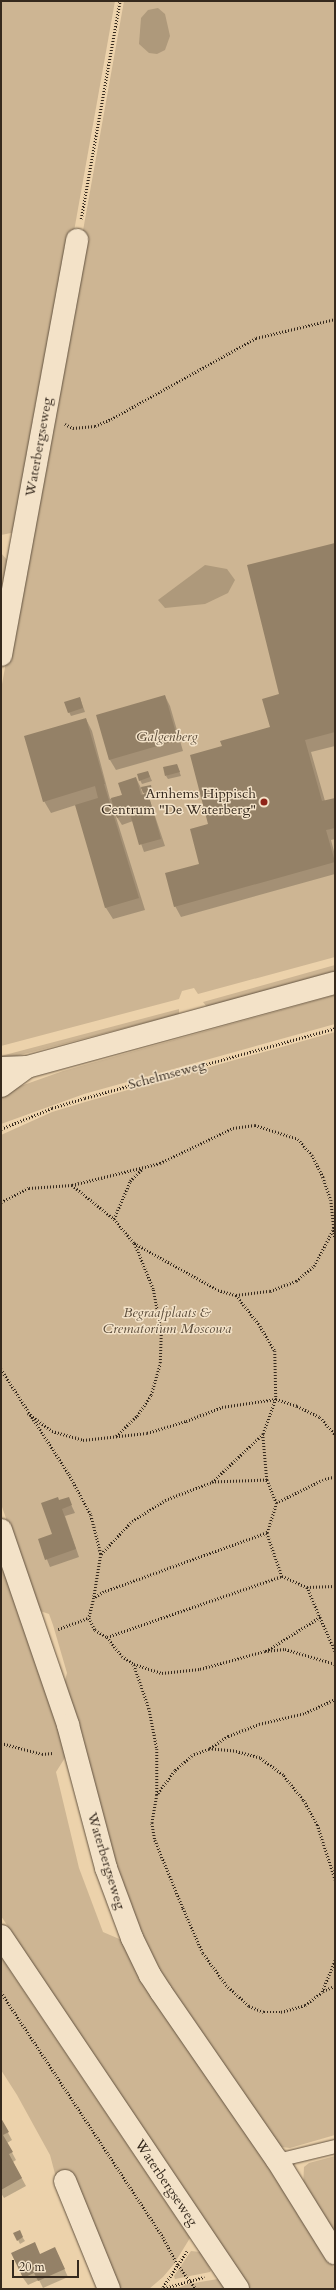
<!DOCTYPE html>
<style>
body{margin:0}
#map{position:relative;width:336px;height:2290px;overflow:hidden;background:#ecd2ab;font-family:Cardo,serif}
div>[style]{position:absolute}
.green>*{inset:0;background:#cdb593}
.water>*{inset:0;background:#ae997b}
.shadow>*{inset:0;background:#0003}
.building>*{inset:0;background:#948167}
.path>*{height:2.5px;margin-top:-1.25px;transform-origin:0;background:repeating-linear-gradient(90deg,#35291d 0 1px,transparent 0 3px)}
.roads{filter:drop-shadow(0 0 1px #635340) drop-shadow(0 0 1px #635340)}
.service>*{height:13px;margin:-6.5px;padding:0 6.5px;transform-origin:6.5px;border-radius:6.5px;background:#f3e2c8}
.minor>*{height:22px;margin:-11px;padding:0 11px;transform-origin:11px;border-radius:11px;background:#f3e2c8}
.secondary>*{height:22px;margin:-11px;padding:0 11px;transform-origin:11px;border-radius:11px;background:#f3e2c8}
.dots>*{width:11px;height:11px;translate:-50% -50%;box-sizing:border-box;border:2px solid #f3e2c8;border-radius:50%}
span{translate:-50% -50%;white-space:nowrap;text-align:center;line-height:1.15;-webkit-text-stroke:3px #f3e2c8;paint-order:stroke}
.street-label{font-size:14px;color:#35291d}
.park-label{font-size:14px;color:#5b4c3a;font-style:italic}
.poi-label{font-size:14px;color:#35291d}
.right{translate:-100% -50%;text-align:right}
.frame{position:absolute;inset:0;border:2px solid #35291d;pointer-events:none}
.scale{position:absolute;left:12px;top:2260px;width:67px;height:18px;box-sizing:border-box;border:2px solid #35291d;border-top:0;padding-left:5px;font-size:12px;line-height:14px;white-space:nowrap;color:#35291d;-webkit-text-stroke:3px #f3e2c8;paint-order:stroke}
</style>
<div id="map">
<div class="green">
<div style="clip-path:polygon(1px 1px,115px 1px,42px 411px,16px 532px,1px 535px)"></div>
<div style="clip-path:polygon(124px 1px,335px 1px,335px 957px,198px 994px,194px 988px,182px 991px,179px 999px,1px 1046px,1px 690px)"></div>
<div style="clip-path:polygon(1px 553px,8px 561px,1px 617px)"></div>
<div style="clip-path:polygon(335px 965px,335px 971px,207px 1007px,203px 1002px)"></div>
<div style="clip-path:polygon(335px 995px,335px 1024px,84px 1094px,1px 1124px,1px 1093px,63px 1071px)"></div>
<div style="clip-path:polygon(179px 1009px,179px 1014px,1px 1060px,1px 1056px)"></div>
<div style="clip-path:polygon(335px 1032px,335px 2135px,290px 2148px,281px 2147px,167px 1988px,128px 1907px,64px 1684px,67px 1673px,53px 1625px,49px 1614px,40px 1611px,37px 1607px,1px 1504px,1px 1135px,52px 1112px,85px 1102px)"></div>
<div style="clip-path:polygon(1px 1556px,68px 1753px,56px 1772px,79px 1868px,103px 1932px,124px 1941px,335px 2269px,335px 2289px,249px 2289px,1px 1916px)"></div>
<div style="clip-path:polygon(1px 1957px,190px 2238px,174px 2264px,163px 2277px,149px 2289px,117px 2289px,58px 2185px,50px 2155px,17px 2095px,1px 2070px)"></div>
<div style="clip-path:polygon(335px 2156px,335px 2238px,303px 2188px,304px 2167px,309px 2163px)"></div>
<div style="clip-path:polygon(191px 2251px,200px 2252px,211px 2270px,210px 2272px,175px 2279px,174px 2276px)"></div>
<div style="clip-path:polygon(218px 2279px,225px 2289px,175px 2289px,188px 2284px)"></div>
</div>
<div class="water">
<div style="clip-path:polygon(158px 8px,165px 14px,170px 36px,165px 50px,157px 54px,149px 53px,139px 44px,141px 18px,148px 10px)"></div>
<div style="clip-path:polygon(205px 565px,227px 569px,235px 580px,228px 593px,205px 604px,165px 608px,158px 600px)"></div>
</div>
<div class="shadow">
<div style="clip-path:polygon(335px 544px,335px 746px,311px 752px,325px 801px,335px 799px,335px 839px,331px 840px,335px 855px,335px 874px,181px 917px,175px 906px,200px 864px,210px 824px,223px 746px,271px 728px,280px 695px)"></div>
<div style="clip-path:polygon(165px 696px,170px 706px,183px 751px,116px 770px,110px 760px,97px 716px)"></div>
<div style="clip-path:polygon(80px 698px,85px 712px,71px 716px,69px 712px)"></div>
<div style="clip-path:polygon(evenodd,86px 719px,92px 731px,110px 799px,123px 795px,136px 778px,141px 788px,150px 786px,154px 794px,148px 795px,165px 846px,144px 852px,133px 821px,122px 825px,115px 814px,145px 910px,113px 919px,106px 908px,76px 805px,51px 813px,44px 801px,86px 719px,141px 789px,142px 789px,145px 795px,143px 795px,141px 789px)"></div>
<div style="clip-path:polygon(177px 765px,181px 776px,168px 779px,166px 776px)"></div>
<div style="clip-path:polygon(148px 772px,152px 781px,142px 784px,140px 780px)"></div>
<div style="clip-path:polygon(68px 1498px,75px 1513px,65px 1516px,79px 1557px,50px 1567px,39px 1540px,53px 1535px,59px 1501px)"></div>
<div style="clip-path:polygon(1px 2120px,12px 2140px,7px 2143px,16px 2160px,13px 2162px,26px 2186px,4px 2198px,1px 2193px)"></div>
<div style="clip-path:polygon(21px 2235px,25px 2241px,20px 2244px,18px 2240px)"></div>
<div style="clip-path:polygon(40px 2254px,58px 2255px,68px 2277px,43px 2288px,39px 2280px,28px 2285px,23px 2278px)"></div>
</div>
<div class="building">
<div style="clip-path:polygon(335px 543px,335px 732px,305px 740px,322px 801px,335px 798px,335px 828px,326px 830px,335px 862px,174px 907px,165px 873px,199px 864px,190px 829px,208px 824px,190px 755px,222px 746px,220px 741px,270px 727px,262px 699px,279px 694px,247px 565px)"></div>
<div style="clip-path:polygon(165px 695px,178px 740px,109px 760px,96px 715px)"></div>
<div style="clip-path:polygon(80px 697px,83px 708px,68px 713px,64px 702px)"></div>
<div style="clip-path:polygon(86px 718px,105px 784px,104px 784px,139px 898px,105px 908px,75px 805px,98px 798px,95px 786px,43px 802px,24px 736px)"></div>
<div style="clip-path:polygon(177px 764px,180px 772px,165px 776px,163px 767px)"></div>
<div style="clip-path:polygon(148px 771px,150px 777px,139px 781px,137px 774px)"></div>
<div style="clip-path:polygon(136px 777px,141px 795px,148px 793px,161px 839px,139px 845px,130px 814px,117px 818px,111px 798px,122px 795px,118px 783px)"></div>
<div style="clip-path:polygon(151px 785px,152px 790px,143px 793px,141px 787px)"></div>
<div style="clip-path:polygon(58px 1497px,59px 1500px,69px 1497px,72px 1505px,62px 1509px,76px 1549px,45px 1560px,38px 1539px,52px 1534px,41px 1503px)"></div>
<div style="clip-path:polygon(1px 2118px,9px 2132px,3px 2135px,13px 2152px,9px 2154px,22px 2178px,1px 2190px)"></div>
<div style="clip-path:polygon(20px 2230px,23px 2237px,17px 2241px,13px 2233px)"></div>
<div style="clip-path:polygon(35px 2242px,40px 2254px,55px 2247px,65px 2269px,38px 2281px,34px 2273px,23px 2278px,11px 2253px)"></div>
</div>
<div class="path">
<div style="left:81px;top:219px;width:221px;rotate:-79.9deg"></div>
<div style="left:65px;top:424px;width:9px;rotate:27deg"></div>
<div style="left:73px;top:428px;width:22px;rotate:-5deg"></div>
<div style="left:95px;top:426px;width:17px;rotate:-24deg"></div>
<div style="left:111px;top:419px;width:166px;rotate:-29.2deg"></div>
<div style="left:256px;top:338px;width:81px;rotate:-13.5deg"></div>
<div style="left:1px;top:1129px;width:55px;rotate:-22.4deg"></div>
<div style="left:52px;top:1108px;width:34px;rotate:-17deg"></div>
<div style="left:85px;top:1098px;width:260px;rotate:-15.6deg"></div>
<div style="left:72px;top:1185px;width:54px;rotate:39deg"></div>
<div style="left:114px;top:1219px;width:31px;rotate:50deg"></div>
<div style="left:1px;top:1202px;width:31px;rotate:-27deg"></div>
<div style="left:29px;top:1188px;width:43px;rotate:-4deg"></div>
<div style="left:72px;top:1185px;width:91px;rotate:-14deg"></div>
<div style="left:160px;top:1163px;width:81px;rotate:-25.6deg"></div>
<div style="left:233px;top:1128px;width:22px;rotate:-8deg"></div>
<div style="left:255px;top:1125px;width:45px;rotate:18deg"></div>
<div style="left:298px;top:1139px;width:21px;rotate:49deg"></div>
<div style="left:312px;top:1155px;width:25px;rotate:63deg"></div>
<div style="left:323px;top:1177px;width:24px;rotate:71deg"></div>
<div style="left:331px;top:1200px;width:37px;rotate:84deg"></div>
<div style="left:114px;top:1219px;width:41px;rotate:-67.2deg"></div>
<div style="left:130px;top:1181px;width:17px;rotate:-45deg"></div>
<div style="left:236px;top:1295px;width:39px;rotate:52deg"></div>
<div style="left:260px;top:1326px;width:29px;rotate:59deg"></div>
<div style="left:275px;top:1351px;width:48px;rotate:88.8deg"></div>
<div style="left:276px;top:1399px;width:37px;rotate:110deg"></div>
<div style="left:263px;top:1434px;width:46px;rotate:85deg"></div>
<div style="left:267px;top:1480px;width:55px;rotate:177.9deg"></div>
<div style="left:212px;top:1482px;width:70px;rotate:-43.3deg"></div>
<div style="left:1px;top:1369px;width:125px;rotate:57.1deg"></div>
<div style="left:69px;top:1474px;width:47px;rotate:61.8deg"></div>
<div style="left:91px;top:1515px;width:40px;rotate:75.6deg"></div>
<div style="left:101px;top:1554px;width:44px;rotate:99.2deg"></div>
<div style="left:28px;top:1413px;width:30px;rotate:37deg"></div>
<div style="left:52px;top:1431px;width:32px;rotate:16deg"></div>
<div style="left:83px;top:1440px;width:64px;rotate:-6.2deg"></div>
<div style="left:147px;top:1433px;width:41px;rotate:-17.1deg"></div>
<div style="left:186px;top:1421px;width:39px;rotate:-21deg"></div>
<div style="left:222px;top:1407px;width:55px;rotate:-8.4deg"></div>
<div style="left:276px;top:1399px;width:22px;rotate:18deg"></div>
<div style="left:297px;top:1406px;width:25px;rotate:26deg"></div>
<div style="left:320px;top:1417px;width:23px;rotate:49deg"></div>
<div style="left:116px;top:1436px;width:29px;rotate:-44deg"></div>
<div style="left:137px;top:1416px;width:25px;rotate:-56deg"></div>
<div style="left:151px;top:1395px;width:33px;rotate:-74deg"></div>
<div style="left:160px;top:1363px;width:31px;rotate:-88deg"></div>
<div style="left:161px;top:1332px;width:44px;rotate:-100.5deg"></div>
<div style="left:153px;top:1289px;width:50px;rotate:-112.4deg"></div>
<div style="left:134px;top:1243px;width:96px;rotate:29.2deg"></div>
<div style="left:218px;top:1290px;width:19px;rotate:16deg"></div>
<div style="left:236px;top:1295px;width:34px;rotate:-7deg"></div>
<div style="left:270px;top:1291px;width:28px;rotate:-21deg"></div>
<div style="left:296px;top:1281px;width:23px;rotate:-40deg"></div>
<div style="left:314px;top:1266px;width:45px;rotate:-62.3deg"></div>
<div style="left:335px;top:1477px;width:12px;rotate:166deg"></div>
<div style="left:323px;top:1480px;width:51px;rotate:153.4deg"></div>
<div style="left:277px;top:1503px;width:32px;rotate:108deg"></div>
<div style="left:267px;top:1533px;width:46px;rotate:70.8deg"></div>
<div style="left:282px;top:1576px;width:27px;rotate:24deg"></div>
<div style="left:307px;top:1587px;width:28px;rotate:-2deg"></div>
<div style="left:267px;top:1480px;width:25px;rotate:67deg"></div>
<div style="left:267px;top:1533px;width:173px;rotate:160.1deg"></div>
<div style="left:104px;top:1592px;width:12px;rotate:149deg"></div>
<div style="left:94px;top:1598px;width:21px;rotate:104deg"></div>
<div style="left:89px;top:1618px;width:13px;rotate:63deg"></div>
<div style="left:95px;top:1630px;width:14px;rotate:30deg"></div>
<div style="left:107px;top:1637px;width:185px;rotate:-19.2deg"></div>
<div style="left:101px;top:1554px;width:45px;rotate:-46.8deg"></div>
<div style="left:132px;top:1521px;width:39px;rotate:-32deg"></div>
<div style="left:165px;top:1500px;width:50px;rotate:-21deg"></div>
<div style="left:307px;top:1587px;width:70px;rotate:66.4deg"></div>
<div style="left:58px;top:1629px;width:33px;rotate:-20deg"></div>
<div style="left:107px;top:1637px;width:24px;rotate:52deg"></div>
<div style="left:122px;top:1656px;width:14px;rotate:34deg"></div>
<div style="left:134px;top:1664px;width:29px;rotate:18deg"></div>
<div style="left:162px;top:1673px;width:38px;rotate:-6deg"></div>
<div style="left:200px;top:1669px;width:67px;rotate:-15.5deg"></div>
<div style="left:265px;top:1651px;width:20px;rotate:-6deg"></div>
<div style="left:285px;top:1649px;width:52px;rotate:16.7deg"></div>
<div style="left:266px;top:1651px;width:64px;rotate:-32.2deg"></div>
<div style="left:134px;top:1665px;width:46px;rotate:70.8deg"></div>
<div style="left:149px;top:1708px;width:42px;rotate:79deg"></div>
<div style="left:157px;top:1749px;width:46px;rotate:90deg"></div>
<div style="left:1px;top:1743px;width:42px;rotate:15deg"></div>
<div style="left:42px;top:1754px;width:11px;rotate:-5deg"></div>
<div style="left:210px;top:1748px;width:22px;rotate:-34deg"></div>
<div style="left:228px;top:1736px;width:33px;rotate:-21deg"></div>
<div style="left:259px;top:1724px;width:47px;rotate:-13.4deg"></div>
<div style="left:305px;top:1713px;width:33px;rotate:-25deg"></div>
<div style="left:335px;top:1880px;width:58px;rotate:-108.1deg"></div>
<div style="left:317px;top:1825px;width:29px;rotate:-119deg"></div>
<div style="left:303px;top:1800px;width:32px;rotate:-129deg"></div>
<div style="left:283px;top:1775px;width:29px;rotate:-144deg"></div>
<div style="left:260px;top:1758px;width:27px;rotate:-165deg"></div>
<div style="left:234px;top:1751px;width:25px;rotate:-175deg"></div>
<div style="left:209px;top:1749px;width:18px;rotate:158deg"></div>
<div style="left:192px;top:1756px;width:23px;rotate:139deg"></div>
<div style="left:175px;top:1771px;width:30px;rotate:127deg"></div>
<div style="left:157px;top:1795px;width:28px;rotate:100deg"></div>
<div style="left:152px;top:1823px;width:17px;rotate:80deg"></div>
<div style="left:155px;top:1840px;width:74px;rotate:67.6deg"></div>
<div style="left:183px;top:1908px;width:49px;rotate:66deg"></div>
<div style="left:203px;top:1953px;width:39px;rotate:54deg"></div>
<div style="left:226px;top:1985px;width:31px;rotate:42deg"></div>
<div style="left:249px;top:2006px;width:16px;rotate:22deg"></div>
<div style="left:264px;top:2012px;width:17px"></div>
<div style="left:281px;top:2012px;width:25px;rotate:-16deg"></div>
<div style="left:305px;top:2005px;width:21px;rotate:-37deg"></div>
<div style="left:322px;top:1992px;width:35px;rotate:-68deg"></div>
<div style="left:323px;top:1991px;width:13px;rotate:-23deg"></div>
<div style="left:1px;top:1992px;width:294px;rotate:56.5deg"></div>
<div style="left:163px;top:2237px;width:32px;rotate:62deg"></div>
<div style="left:178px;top:2265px;width:30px;rotate:53deg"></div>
<div style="left:163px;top:2287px;width:43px;rotate:-56.3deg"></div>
<div style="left:161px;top:2289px;width:45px;rotate:-15.6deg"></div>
</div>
<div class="roads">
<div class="service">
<div style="left:277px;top:2160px;width:60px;rotate:-13.6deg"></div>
</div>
<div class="minor">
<div style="left:1px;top:655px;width:422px;rotate:-79.6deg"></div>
<div style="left:1px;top:1530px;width:206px;rotate:71deg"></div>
<div style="left:68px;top:1725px;width:148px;rotate:75.1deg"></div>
<div style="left:106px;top:1868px;width:75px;rotate:69.6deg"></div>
<div style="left:132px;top:1938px;width:41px;rotate:64.1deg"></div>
<div style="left:150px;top:1975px;width:20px;rotate:57deg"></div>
<div style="left:161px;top:1992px;width:204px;rotate:55.4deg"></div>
<div style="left:277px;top:2160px;width:110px;rotate:58.1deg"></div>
<div style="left:1px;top:1936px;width:425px;rotate:56.1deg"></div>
<div style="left:65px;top:2181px;width:117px;rotate:67.8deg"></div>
</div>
<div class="secondary">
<div style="left:1px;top:1068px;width:26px;rotate:-2deg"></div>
<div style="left:27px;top:1067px;width:319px;rotate:-15.3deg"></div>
<div style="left:1px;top:1086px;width:32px;rotate:-36deg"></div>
</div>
</div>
<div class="dots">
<div style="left:264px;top:802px;background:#8f2418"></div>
</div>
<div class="street-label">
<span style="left:39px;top:447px;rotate:-80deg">Waterbergseweg</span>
<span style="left:167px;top:1075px;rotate:-15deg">Schelmseweg</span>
<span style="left:106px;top:1861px;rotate:73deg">Waterbergseweg</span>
<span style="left:166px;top:2183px;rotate:56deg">Waterbergseweg</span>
</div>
<div class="park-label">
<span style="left:167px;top:737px">Galgenberg</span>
<span style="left:167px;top:1321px">Begraafplaats &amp;<br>Crematorium Moscowa</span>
</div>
<div class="poi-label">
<span class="right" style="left:256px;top:802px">Arnhems Hippisch<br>Centrum "De Waterberg"</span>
</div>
<div class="frame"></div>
<div class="scale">20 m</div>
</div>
